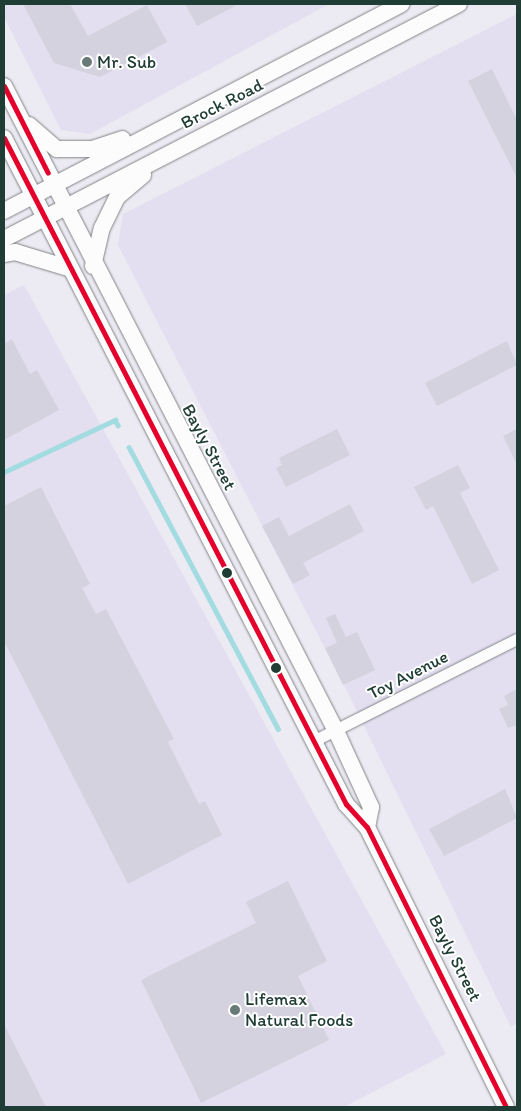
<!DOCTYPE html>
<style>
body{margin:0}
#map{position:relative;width:521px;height:1111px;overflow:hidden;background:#eceaf2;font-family:Itim,sans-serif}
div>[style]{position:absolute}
.built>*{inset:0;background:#e3dff0}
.stream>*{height:4.5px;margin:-2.25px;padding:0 2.25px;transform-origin:2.25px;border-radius:2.25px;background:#a2dbe0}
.building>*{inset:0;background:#d5d2df}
.roads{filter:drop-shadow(0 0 1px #818587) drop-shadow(0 0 1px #818587)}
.minor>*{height:11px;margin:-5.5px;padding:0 5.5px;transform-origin:5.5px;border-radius:5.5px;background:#fcfcfd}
.secondary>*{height:16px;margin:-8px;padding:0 8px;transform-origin:8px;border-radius:8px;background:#fcfcfd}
.bus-1>*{height:5px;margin:-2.5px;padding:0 2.5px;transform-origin:2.5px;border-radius:2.5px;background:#e4002b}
.dots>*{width:14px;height:14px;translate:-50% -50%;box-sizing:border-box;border:2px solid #fff;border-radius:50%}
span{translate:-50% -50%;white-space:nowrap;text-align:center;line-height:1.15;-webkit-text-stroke:4px #fff;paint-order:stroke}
.poi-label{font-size:18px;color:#1f3d34}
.left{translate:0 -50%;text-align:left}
.street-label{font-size:18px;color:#1f3d34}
.frame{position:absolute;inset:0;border:5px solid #1f3d34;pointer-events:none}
</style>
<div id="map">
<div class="built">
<div style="clip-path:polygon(4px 4px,329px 4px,90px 134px,61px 130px,4px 17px)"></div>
<div style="clip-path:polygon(517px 14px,517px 1023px,511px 1027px,350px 697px,118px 245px,123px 214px)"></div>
<div style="clip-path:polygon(24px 285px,446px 1054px,344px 1107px,4px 1107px,4px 295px)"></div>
</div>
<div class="stream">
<div style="left:129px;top:447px;width:319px;rotate:62.1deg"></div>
<div style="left:4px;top:472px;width:123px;rotate:-25.1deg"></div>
<div style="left:115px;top:420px;width:6px;rotate:59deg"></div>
</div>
<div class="building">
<div style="clip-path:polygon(23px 4px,70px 4px,88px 36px,147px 5px,167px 42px,100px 77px,54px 63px)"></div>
<div style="clip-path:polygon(185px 4px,239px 4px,197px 26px)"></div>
<div style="clip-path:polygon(492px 69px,517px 120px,517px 178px,468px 81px)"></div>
<div style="clip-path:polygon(12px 339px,30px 374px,37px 370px,59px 410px,4px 440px,4px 344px)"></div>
<div style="clip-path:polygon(507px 341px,517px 365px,437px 406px,425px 383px)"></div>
<div style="clip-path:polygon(337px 429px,350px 455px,286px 487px,276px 468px,282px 465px,279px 458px)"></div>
<div style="clip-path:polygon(517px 429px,517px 465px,503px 436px)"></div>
<div style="clip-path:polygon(458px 465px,470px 488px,460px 493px,499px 570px,472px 584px,433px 506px,426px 510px,414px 487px)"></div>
<div style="clip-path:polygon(41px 487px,90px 584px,82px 588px,96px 614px,106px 609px,174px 739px,168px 742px,199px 804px,205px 801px,222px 835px,128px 884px,4px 641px,4px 506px)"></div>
<div style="clip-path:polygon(350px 504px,364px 531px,303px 563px,310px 575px,293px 584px,262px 526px,279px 517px,289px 536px)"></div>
<div style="clip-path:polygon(335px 614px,346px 637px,357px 632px,375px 670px,343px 685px,325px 648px,337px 643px,326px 618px)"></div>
<div style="clip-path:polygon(517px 689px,517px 725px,508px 728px,499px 709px,508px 705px,504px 696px)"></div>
<div style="clip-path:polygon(505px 789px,517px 818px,444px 856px,429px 829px)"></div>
<div style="clip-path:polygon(288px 881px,327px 961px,298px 976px,329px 1040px,201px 1103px,141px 980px,256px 923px,246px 902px)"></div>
<div style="clip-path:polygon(4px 1024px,46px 1107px,4px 1107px)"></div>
</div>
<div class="roads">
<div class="minor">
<div style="left:313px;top:741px;width:228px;rotate:-26.6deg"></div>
</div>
<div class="secondary">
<div style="left:4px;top:86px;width:725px;rotate:62.76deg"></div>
<div style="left:336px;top:731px;width:84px;rotate:65.3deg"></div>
<div style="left:371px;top:807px;width:20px;rotate:101deg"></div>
<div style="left:29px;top:125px;width:37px;rotate:41deg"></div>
<div style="left:57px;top:149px;width:35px"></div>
<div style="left:92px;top:149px;width:32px;rotate:-18deg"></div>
<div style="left:4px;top:138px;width:749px;rotate:62.82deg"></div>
<div style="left:346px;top:804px;width:31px;rotate:48deg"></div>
<div style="left:367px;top:827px;width:313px;rotate:63.6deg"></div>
<div style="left:4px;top:211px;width:448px;rotate:-27.5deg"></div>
<div style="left:4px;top:239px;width:512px;rotate:-27.32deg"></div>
<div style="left:4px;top:254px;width:11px;rotate:-10deg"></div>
<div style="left:15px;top:252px;width:55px;rotate:16.8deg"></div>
<div style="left:93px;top:266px;width:39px;rotate:-77deg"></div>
<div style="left:102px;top:228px;width:34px;rotate:-64deg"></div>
<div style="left:117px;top:197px;width:34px;rotate:-40deg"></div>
</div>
</div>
<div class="bus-1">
<div style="left:4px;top:86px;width:97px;rotate:63.2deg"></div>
<div style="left:4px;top:138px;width:749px;rotate:62.82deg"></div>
<div style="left:346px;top:804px;width:31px;rotate:48deg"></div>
<div style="left:367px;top:827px;width:313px;rotate:63.6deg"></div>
</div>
<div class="dots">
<div style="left:87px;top:62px;background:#677a76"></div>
<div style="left:227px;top:573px;background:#1f3d34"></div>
<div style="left:276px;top:668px;background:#1f3d34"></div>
<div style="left:235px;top:1010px;background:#677a76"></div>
</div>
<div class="poi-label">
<span class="left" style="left:97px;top:62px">Mr. Sub</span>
<span class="left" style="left:245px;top:1010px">Lifemax<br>Natural Foods</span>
</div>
<div class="street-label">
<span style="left:222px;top:104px;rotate:-27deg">Brock Road</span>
<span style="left:209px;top:447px;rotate:62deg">Bayly Street</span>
<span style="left:408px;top:675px;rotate:-27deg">Toy Avenue</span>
<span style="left:455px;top:958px;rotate:63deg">Bayly Street</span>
</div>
<div class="frame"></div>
</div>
